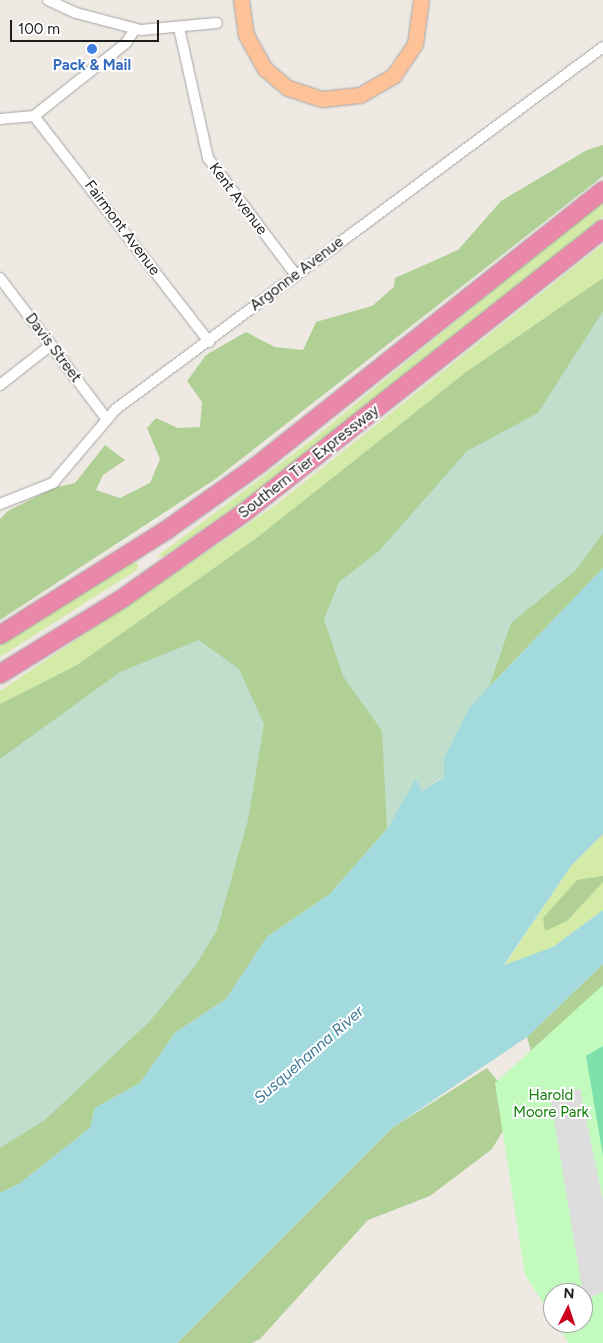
<!DOCTYPE html>
<style>
body{margin:0}
#map{position:relative;width:603px;height:1343px;overflow:hidden;background:#efe9e3;font-family:Figtree,sans-serif}
div>[style]{position:absolute}
.grass>*{inset:0;background:#d3eba7}
.forest>*{inset:0;background:#b0d096}
.wetland>*{inset:0;background:#bfdecb}
.park>*{inset:0;background:#c3fbbe}
.pitch>*{inset:0;background:#7ee1ab}
.parking>*{inset:0;background:#ddd}
.water>*{inset:0;background:#a2dade}
.roads{filter:drop-shadow(0 0 1px #a4a4a4) drop-shadow(0 0 1px #a4a4a4)}
.street>*{height:10px;margin:-5px;padding:0 5px;transform-origin:5px;border-radius:5px;background:#fff}
.primary>*{height:15px;margin:-7.5px;padding:0 7.5px;transform-origin:7.5px;border-radius:7.5px;background:#fec298}
.highway>*{height:18px;margin:-9px;padding:0 9px;transform-origin:9px;border-radius:9px;background:#e988a9}
.dots>*{width:14px;height:14px;translate:-50% -50%;box-sizing:border-box;border:2px solid #fff;border-radius:50%}
span{translate:-50% -50%;white-space:nowrap;text-align:center;line-height:1.15;-webkit-text-stroke:4px #fff;paint-order:stroke}
.shop-label{font-size:15px;color:#366cbe;font-weight:700}
.street-label{font-size:15px;color:#1d1d1d}
.park-label{font-size:15px;color:#117f08}
.water-label{font-size:16px;color:#3f7a98;font-style:italic}
.north{position:absolute;left:543px;top:1283px;width:50px;height:50px;box-sizing:border-box;background:#fff;border:1px solid #a5a5a5;border-radius:50%;rotate:4deg;font-size:14px;font-weight:700;line-height:20px;text-align:center;color:#1d1d1d}
.north::after{content:'';display:block;margin:auto;width:18px;height:22px;background:#cb0020;clip-path:polygon(50% 0,100% 100%,50% 72%,0 100%)}
.scale{position:absolute;left:10px;top:20px;width:149px;height:22px;box-sizing:border-box;border:2px solid #1d1d1d;border-top:0;padding-left:6px;font-size:15px;line-height:18px;white-space:nowrap;color:#1d1d1d;-webkit-text-stroke:4px #fff;paint-order:stroke}
</style>
<div id="map">
<div class="grass">
<div style="clip-path:polygon(603px 199px,603px 217px,425px 360px,280px 475px,165px 556px,156px 557px,313px 439px)"></div>
<div style="clip-path:polygon(603px 244px,603px 278px,466px 372px,259px 536px,77px 665px,0 704px,0 691px,273px 507px)"></div>
<div style="clip-path:polygon(131px 562px,138px 563px,137px 570px,0 657px,0 642px)"></div>
<div style="clip-path:polygon(603px 834px,603px 910px,553px 947px,504px 966px,571px 866px)"></div>
</div>
<div class="forest">
<div style="clip-path:polygon(603px 145px,603px 176px,217px 478px,0 620px,0 519px,8px 511px,53px 488px,75px 483px,105px 445px,125px 460px,103px 475px,96px 490px,120px 498px,150px 483px,160px 459px,147px 428px,156px 418px,178px 428px,200px 427px,202px 402px,187px 381px,206px 355px,246px 332px,275px 347px,303px 350px,316px 322px,372px 306px,394px 287px,395px 278px,458px 250px,501px 201px,587px 150px)"></div>
<div style="clip-path:polygon(603px 278px,603px 568px,470px 707px,444px 758px,416px 779px,387px 829px,330px 894px,267px 937px,226px 999px,175px 1033px,140px 1083px,95px 1108px,90px 1128px,19px 1184px,0 1193px,0 704px,77px 665px,259px 536px,466px 372px)"></div>
<div style="clip-path:polygon(603px 876px,603px 882px,567px 921px,545px 931px,543px 918px,577px 880px)"></div>
<div style="clip-path:polygon(603px 964px,603px 1009px,532px 1055px,527px 1037px)"></div>
<div style="clip-path:polygon(487px 1068px,511px 1097px,513px 1114px,492px 1149px,430px 1196px,368px 1220px,260px 1339px,252px 1343px,177px 1343px,392px 1128px)"></div>
</div>
<div class="wetland">
<div style="clip-path:polygon(603px 311px,603px 533px,576px 570px,511px 623px,489px 687px,470px 707px,444px 758px,444px 776px,422px 791px,416px 779px,387px 829px,382px 731px,343px 676px,324px 619px,339px 582px,379px 551px,467px 451px,538px 413px)"></div>
<div style="clip-path:polygon(199px 640px,239px 669px,264px 724px,248px 820px,217px 930px,196px 965px,150px 1021px,45px 1120px,0 1148px,0 759px,120px 672px)"></div>
</div>
<div class="park">
<div style="clip-path:polygon(603px 985px,603px 1343px,569px 1343px,556px 1323px,583px 1323px,583px 1293px,553px 1293px,553px 1318px,525px 1275px,495px 1083px)"></div>
</div>
<div class="pitch">
<div style="clip-path:polygon(603px 1046px,603px 1156px,586px 1056px)"></div>
</div>
<div class="parking">
<div style="clip-path:polygon(580px 1089px,603px 1200px,603px 1292px,584px 1300px,550px 1095px)"></div>
</div>
<div class="water">
<div style="clip-path:polygon(603px 568px,603px 834px,571px 866px,504px 965px,553px 947px,603px 910px,603px 964px,527px 1037px,392px 1128px,177px 1343px,0 1343px,0 1193px,19px 1184px,90px 1128px,95px 1108px,140px 1083px,175px 1033px,226px 999px,267px 937px,330px 894px,387px 829px,416px 779px,422px 791px,444px 777px,444px 758px,470px 707px)"></div>
</div>
<div class="roads">
<div class="street">
<div style="left:48px;top:0;width:31px;rotate:25deg"></div>
<div style="left:76px;top:13px;width:67px;rotate:14.7deg"></div>
<div style="left:141px;top:30px;width:76px;rotate:-5.3deg"></div>
<div style="left:179px;top:28px;width:133px;rotate:77.4deg"></div>
<div style="left:208px;top:158px;width:145px;rotate:53.1deg"></div>
<div style="left:34px;top:116px;width:286px;rotate:52.2deg"></div>
<div style="left:0;top:119px;width:34px;rotate:-5deg"></div>
<div style="left:34px;top:116px;width:117px;rotate:-38.4deg"></div>
<div style="left:126px;top:43px;width:17px;rotate:-57deg"></div>
<div style="left:0;top:278px;width:176px;rotate:52.9deg"></div>
<div style="left:0;top:385px;width:65px;rotate:-38.1deg"></div>
<div style="left:0;top:504px;width:57px;rotate:-21.6deg"></div>
<div style="left:53px;top:483px;width:97px;rotate:-49.6deg"></div>
<div style="left:116px;top:409px;width:607px;rotate:-36.62deg"></div>
</div>
<div class="primary">
<div style="left:241px;top:0;width:35px;rotate:82deg"></div>
<div style="left:246px;top:35px;width:39px;rotate:61deg"></div>
<div style="left:265px;top:69px;width:30px;rotate:40deg"></div>
<div style="left:288px;top:88px;width:36px;rotate:18deg"></div>
<div style="left:322px;top:99px;width:38px;rotate:-6deg"></div>
<div style="left:360px;top:95px;width:39px;rotate:-30deg"></div>
<div style="left:394px;top:75px;width:37px;rotate:-56deg"></div>
<div style="left:415px;top:44px;width:44px;rotate:-82.2deg"></div>
</div>
<div class="highway">
<div style="left:0;top:635px;width:199px;rotate:-32.2deg"></div>
<div style="left:168px;top:529px;width:110px;rotate:-35.4deg"></div>
<div style="left:258px;top:465px;width:441px;rotate:-38.5deg"></div>
<div style="left:0;top:674px;width:145px;rotate:-31.7deg"></div>
<div style="left:123px;top:598px;width:149px;rotate:-35.2deg"></div>
<div style="left:245px;top:512px;width:456px;rotate:-38.3deg"></div>
</div>
</div>
<div class="dots">
<div style="left:92px;top:49px;background:#3f7fe0"></div>
</div>
<div class="shop-label">
<span style="left:92px;top:66px">Pack &amp; Mail</span>
</div>
<div class="street-label">
<span style="left:238px;top:199px;rotate:53deg">Kent Avenue</span>
<span style="left:122px;top:228px;rotate:53deg">Fairmont Avenue</span>
<span style="left:297px;top:274px;rotate:-37deg">Argonne Avenue</span>
<span style="left:53px;top:348px;rotate:53deg">Davis Street</span>
<span style="left:309px;top:462px;rotate:-38deg">Southern Tier Expressway</span>
</div>
<div class="park-label">
<span style="left:551px;top:1104px">Harold<br>Moore Park</span>
</div>
<div class="water-label">
<span style="left:309px;top:1055px;rotate:-41deg">Susquehanna River</span>
</div>
<div class="north">N</div>
<div class="scale">100 m</div>
</div>
